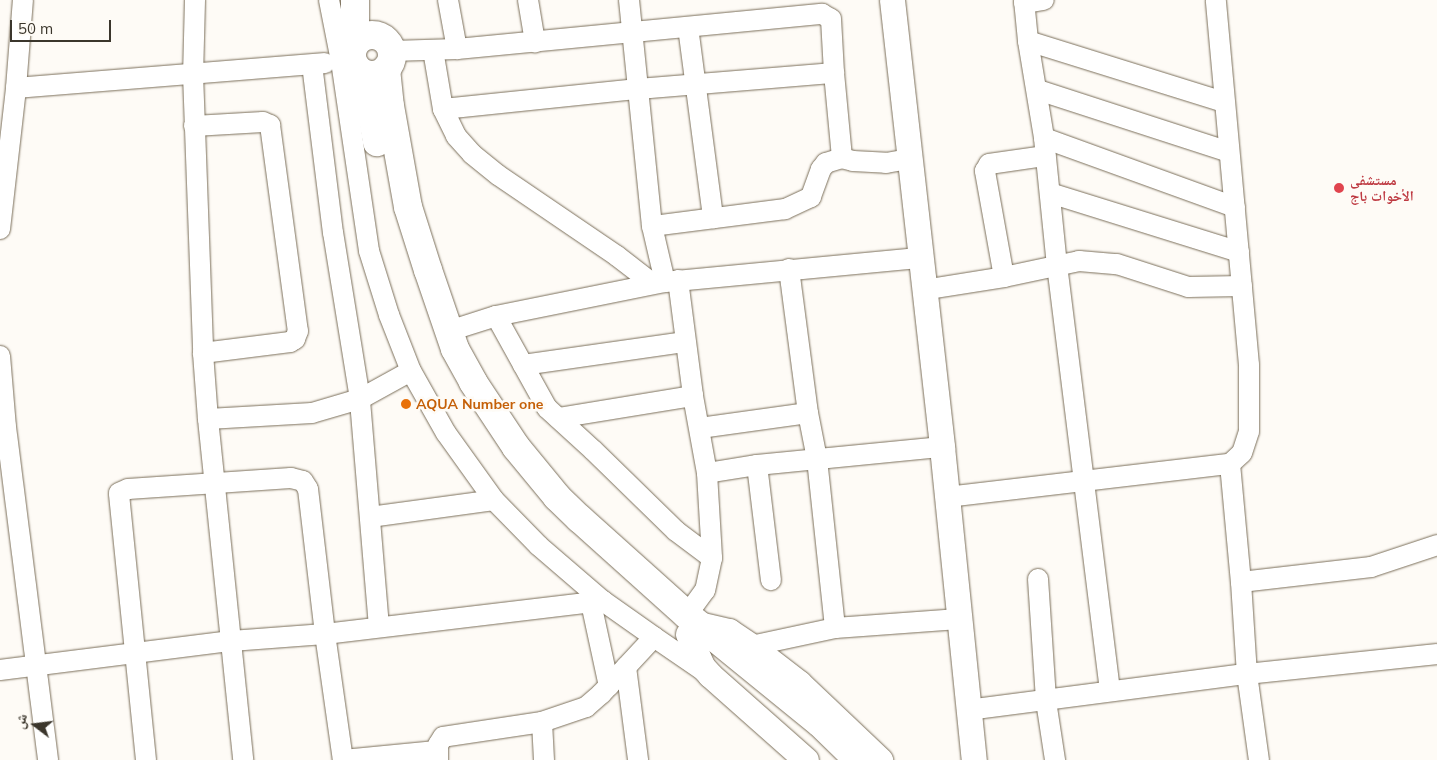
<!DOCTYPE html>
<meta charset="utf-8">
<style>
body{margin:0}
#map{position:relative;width:1437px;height:760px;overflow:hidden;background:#fefbf6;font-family:Mulish,"Noto Naskh Arabic",sans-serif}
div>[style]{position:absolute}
.roads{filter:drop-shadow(0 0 1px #7b6f5a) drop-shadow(0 0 1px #7b6f5a)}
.minor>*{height:20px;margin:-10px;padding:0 10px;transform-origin:10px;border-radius:10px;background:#fff}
.major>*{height:25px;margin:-12.5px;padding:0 12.5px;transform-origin:12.5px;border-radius:12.5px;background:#fff}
.highway>*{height:28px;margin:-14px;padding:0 14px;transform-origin:14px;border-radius:14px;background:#fff}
.highway>.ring{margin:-14px;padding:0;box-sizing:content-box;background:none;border:28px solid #fff;border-radius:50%}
.dots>*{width:14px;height:14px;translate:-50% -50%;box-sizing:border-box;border:2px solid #fefbf6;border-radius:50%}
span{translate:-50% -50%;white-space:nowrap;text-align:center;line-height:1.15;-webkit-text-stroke:5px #fefbf6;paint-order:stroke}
.health-label{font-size:14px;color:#be3a42;font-weight:700}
.left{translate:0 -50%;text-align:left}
.food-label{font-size:14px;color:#c56008;font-weight:700}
.north{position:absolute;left:10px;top:700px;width:50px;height:50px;-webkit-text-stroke:4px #fefbf6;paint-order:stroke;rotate:285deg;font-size:14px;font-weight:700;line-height:20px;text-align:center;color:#3b362c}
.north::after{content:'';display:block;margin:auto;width:18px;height:22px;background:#3b362c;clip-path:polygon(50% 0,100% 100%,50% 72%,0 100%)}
.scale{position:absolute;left:10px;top:20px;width:101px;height:22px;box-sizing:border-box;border:2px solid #3b362c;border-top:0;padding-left:6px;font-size:15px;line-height:18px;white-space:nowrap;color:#3b362c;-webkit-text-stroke:4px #fefbf6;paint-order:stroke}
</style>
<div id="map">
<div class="roads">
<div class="minor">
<div style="left:195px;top:0;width:74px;rotate:91.5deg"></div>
<div style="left:193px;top:74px;width:279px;rotate:87.9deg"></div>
<div style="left:203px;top:353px;width:66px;rotate:85.7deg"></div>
<div style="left:208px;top:419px;width:343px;rotate:84.1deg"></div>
<div style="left:329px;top:0;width:62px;rotate:78.9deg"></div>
<div style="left:341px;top:61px;width:192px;rotate:81.6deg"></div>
<div style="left:369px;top:251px;width:67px;rotate:72.6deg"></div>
<div style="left:389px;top:315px;width:60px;rotate:68.6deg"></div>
<div style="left:411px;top:371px;width:71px;rotate:60.6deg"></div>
<div style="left:446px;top:433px;width:82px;rotate:54.4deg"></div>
<div style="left:494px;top:500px;width:64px;rotate:45.6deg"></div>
<div style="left:539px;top:546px;width:84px;rotate:40.7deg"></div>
<div style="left:603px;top:601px;width:62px;rotate:35.2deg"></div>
<div style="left:654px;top:637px;width:78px;rotate:132.9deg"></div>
<div style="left:601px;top:694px;width:20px;rotate:139deg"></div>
<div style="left:586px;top:707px;width:46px;rotate:161.2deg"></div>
<div style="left:542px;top:722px;width:100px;rotate:171.4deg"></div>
<div style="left:443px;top:737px;width:9px;rotate:122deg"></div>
<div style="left:438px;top:745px;width:15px;rotate:90deg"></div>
<div style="left:448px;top:0;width:50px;rotate:79.6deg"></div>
<div style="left:528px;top:0;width:43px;rotate:80.5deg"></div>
<div style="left:629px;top:0;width:227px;rotate:84.2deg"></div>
<div style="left:652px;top:226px;width:57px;rotate:76.9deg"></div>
<div style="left:1024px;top:0;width:41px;rotate:84.4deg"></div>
<div style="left:1028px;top:41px;width:98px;rotate:80.6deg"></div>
<div style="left:1044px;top:138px;width:128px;rotate:84.2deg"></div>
<div style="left:1057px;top:265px;width:428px;rotate:82.9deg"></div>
<div style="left:1024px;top:3px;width:20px;rotate:-9deg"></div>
<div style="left:688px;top:27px;width:193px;rotate:82.5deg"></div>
<div style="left:1028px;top:41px;width:205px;rotate:17.3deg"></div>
<div style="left:433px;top:50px;width:60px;rotate:80.4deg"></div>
<div style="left:443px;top:109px;width:196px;rotate:-5.9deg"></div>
<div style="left:638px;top:89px;width:197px;rotate:-4.7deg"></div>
<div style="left:834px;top:73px;width:85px;rotate:84.6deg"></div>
<div style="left:842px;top:158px;width:17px;rotate:163deg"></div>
<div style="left:826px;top:163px;width:8px;rotate:130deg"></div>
<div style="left:821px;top:169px;width:30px;rotate:110deg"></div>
<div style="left:811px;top:197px;width:29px;rotate:155deg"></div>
<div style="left:785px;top:209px;width:134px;rotate:172.7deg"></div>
<div style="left:392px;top:51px;width:65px;rotate:-1.8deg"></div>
<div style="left:457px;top:49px;width:367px;rotate:-5.5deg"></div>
<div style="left:822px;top:14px;width:10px;rotate:29deg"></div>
<div style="left:831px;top:19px;width:54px;rotate:86.8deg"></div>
<div style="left:16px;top:88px;width:310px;rotate:-4.6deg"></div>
<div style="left:1038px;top:90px;width:201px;rotate:18deg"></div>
<div style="left:443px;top:109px;width:30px;rotate:64deg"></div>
<div style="left:456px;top:136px;width:24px;rotate:48deg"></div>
<div style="left:472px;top:154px;width:33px;rotate:39deg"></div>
<div style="left:498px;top:175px;width:144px;rotate:34.2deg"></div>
<div style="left:617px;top:256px;width:44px;rotate:37.6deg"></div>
<div style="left:194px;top:126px;width:69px;rotate:-3.3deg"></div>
<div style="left:263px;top:122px;width:8px;rotate:23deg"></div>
<div style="left:270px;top:125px;width:208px;rotate:82.3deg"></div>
<div style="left:298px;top:331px;width:9px;rotate:111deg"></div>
<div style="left:295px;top:339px;width:6px;rotate:149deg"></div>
<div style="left:290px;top:342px;width:88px;rotate:172.8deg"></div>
<div style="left:1044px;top:138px;width:203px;rotate:19.9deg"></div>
<div style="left:842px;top:158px;width:11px;rotate:15deg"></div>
<div style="left:853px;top:161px;width:33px;rotate:3deg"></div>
<div style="left:886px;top:163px;width:23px;rotate:-10deg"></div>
<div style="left:1050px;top:193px;width:198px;rotate:17.3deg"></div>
<div style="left:0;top:229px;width:142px;rotate:-83.5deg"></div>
<div style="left:16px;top:88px;width:88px;rotate:-85.5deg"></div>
<div style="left:789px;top:269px;width:145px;rotate:82.5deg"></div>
<div style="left:808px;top:413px;width:47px;rotate:78.9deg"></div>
<div style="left:817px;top:459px;width:170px;rotate:83.9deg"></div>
<div style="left:1004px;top:277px;width:108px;rotate:-100.2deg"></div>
<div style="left:985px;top:171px;width:8px;rotate:-60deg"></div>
<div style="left:989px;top:164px;width:57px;rotate:-8.1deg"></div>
<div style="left:678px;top:280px;width:117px;rotate:82.6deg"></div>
<div style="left:693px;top:396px;width:78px;rotate:79.7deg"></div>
<div style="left:707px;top:473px;width:85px;rotate:86.6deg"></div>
<div style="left:712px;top:558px;width:33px;rotate:102deg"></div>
<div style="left:705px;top:590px;width:31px;rotate:126deg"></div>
<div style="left:923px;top:290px;width:82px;rotate:-9.1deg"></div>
<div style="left:1004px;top:277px;width:77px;rotate:-12deg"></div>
<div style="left:1079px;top:261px;width:38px;rotate:5deg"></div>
<div style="left:1117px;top:264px;width:75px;rotate:17.9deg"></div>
<div style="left:1188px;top:287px;width:54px;rotate:-1.1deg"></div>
<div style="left:496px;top:316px;width:172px;rotate:-11.4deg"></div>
<div style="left:665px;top:282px;width:255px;rotate:-5.4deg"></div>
<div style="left:449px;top:331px;width:49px;rotate:-17.7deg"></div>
<div style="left:496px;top:316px;width:105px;rotate:61deg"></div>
<div style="left:547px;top:408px;width:62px;rotate:42.4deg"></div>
<div style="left:593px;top:450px;width:116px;rotate:44.3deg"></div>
<div style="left:676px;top:531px;width:45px;rotate:36.9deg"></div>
<div style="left:0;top:356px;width:71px;rotate:85.2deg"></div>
<div style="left:6px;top:427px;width:336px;rotate:82.8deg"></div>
<div style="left:523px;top:365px;width:164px;rotate:-8.1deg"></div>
<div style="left:558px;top:418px;width:137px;rotate:-9.3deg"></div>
<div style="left:208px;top:419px;width:104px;rotate:-3.3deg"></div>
<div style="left:312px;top:413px;width:50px;rotate:-16.3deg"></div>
<div style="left:360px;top:399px;width:168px;rotate:-99.2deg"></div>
<div style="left:333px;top:233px;width:169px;rotate:-97.1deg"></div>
<div style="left:700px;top:428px;width:109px;rotate:-7.9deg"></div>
<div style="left:1230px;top:464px;width:119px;rotate:84.7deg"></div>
<div style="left:1241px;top:582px;width:92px;rotate:86.3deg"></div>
<div style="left:1247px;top:674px;width:87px;rotate:82.1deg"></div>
<div style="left:757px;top:465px;width:116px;rotate:83.1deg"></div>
<div style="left:707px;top:473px;width:51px;rotate:-9.1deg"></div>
<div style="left:757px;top:465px;width:186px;rotate:-5.6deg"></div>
<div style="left:947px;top:497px;width:285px;rotate:-6.7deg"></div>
<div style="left:1230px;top:464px;width:16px;rotate:-43deg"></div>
<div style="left:1242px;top:453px;width:23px;rotate:-72deg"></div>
<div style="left:1249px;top:431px;width:66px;rotate:-90deg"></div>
<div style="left:1249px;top:365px;width:366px;rotate:-95.2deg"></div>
<div style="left:370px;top:517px;width:125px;rotate:-7.8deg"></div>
<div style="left:1038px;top:579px;width:122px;rotate:86.2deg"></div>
<div style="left:1046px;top:701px;width:60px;rotate:81.3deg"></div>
<div style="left:1241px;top:582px;width:131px;rotate:-6.6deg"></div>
<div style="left:1371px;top:567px;width:70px;rotate:-18.4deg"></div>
<div style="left:591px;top:603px;width:85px;rotate:77.8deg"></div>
<div style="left:379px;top:627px;width:229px;rotate:-94.8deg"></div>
<div style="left:360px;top:399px;width:58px;rotate:-28.8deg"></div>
<div style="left:654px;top:637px;width:65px;rotate:34.4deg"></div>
<div style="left:751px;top:646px;width:86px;rotate:-12.1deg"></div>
<div style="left:835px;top:628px;width:124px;rotate:-4.2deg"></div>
<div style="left:626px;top:667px;width:94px;rotate:82.6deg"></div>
<div style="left:0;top:670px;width:233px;rotate:-7.2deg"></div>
<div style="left:231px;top:641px;width:94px;rotate:-4.3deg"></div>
<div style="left:325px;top:634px;width:280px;rotate:-6.8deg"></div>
<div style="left:968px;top:710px;width:281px;rotate:-7.4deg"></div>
<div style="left:1247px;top:674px;width:191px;rotate:-6deg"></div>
<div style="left:542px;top:722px;width:38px;rotate:87deg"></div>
<div style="left:146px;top:760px;width:268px;rotate:-95.8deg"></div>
<div style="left:119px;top:493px;width:10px;rotate:-24deg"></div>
<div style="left:128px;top:489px;width:163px;rotate:-3.9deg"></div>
<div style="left:291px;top:478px;width:12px;rotate:14deg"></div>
<div style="left:303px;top:481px;width:9px;rotate:58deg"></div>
<div style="left:308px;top:489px;width:146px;rotate:83.3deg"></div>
<div style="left:325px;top:634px;width:127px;rotate:81.9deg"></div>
<div style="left:343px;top:760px;width:94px;rotate:-5.5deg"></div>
</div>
<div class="major">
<div style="left:892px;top:0;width:450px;rotate:83.6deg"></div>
<div style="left:942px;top:447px;width:315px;rotate:84.2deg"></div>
<div style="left:698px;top:624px;width:32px;rotate:13deg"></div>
<div style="left:729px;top:631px;width:27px;rotate:34deg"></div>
<div style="left:751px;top:646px;width:61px;rotate:37.6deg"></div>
<div style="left:799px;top:683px;width:112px;rotate:43.5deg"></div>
<div style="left:688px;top:634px;width:35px;rotate:66deg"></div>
<div style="left:702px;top:666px;width:12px;rotate:48deg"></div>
<div style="left:710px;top:675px;width:128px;rotate:41.5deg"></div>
</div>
<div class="highway">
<div class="ring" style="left:352px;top:35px;width:12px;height:12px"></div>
<div style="left:355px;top:44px;width:44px;rotate:-90deg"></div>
<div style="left:356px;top:67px;width:33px;rotate:67deg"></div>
<div style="left:369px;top:97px;width:46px;rotate:79.9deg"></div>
<div style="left:386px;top:69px;width:37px;rotate:84deg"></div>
<div style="left:390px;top:106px;width:103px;rotate:79.9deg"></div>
<div style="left:408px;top:207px;width:66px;rotate:72.4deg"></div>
<div style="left:428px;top:270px;width:83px;rotate:71.1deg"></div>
<div style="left:455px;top:349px;width:38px;rotate:61deg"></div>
<div style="left:473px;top:382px;width:78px;rotate:56.5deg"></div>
<div style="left:516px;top:447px;width:65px;rotate:50.6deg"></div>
<div style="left:557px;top:497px;width:32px;rotate:44deg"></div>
<div style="left:580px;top:519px;width:144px;rotate:41.9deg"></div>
<div style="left:687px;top:615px;width:171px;rotate:39.1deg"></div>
<div style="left:820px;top:723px;width:53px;rotate:44.2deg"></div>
</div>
</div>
<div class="dots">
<div style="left:1339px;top:188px;background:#e0444e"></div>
<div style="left:406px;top:404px;background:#e8710a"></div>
</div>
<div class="health-label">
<span class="left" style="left:1350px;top:188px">مستشفى<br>الأخوات باج</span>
</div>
<div class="food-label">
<span class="left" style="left:416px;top:404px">AQUA Number one</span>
</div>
<div class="north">ش</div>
<div class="scale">50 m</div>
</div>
